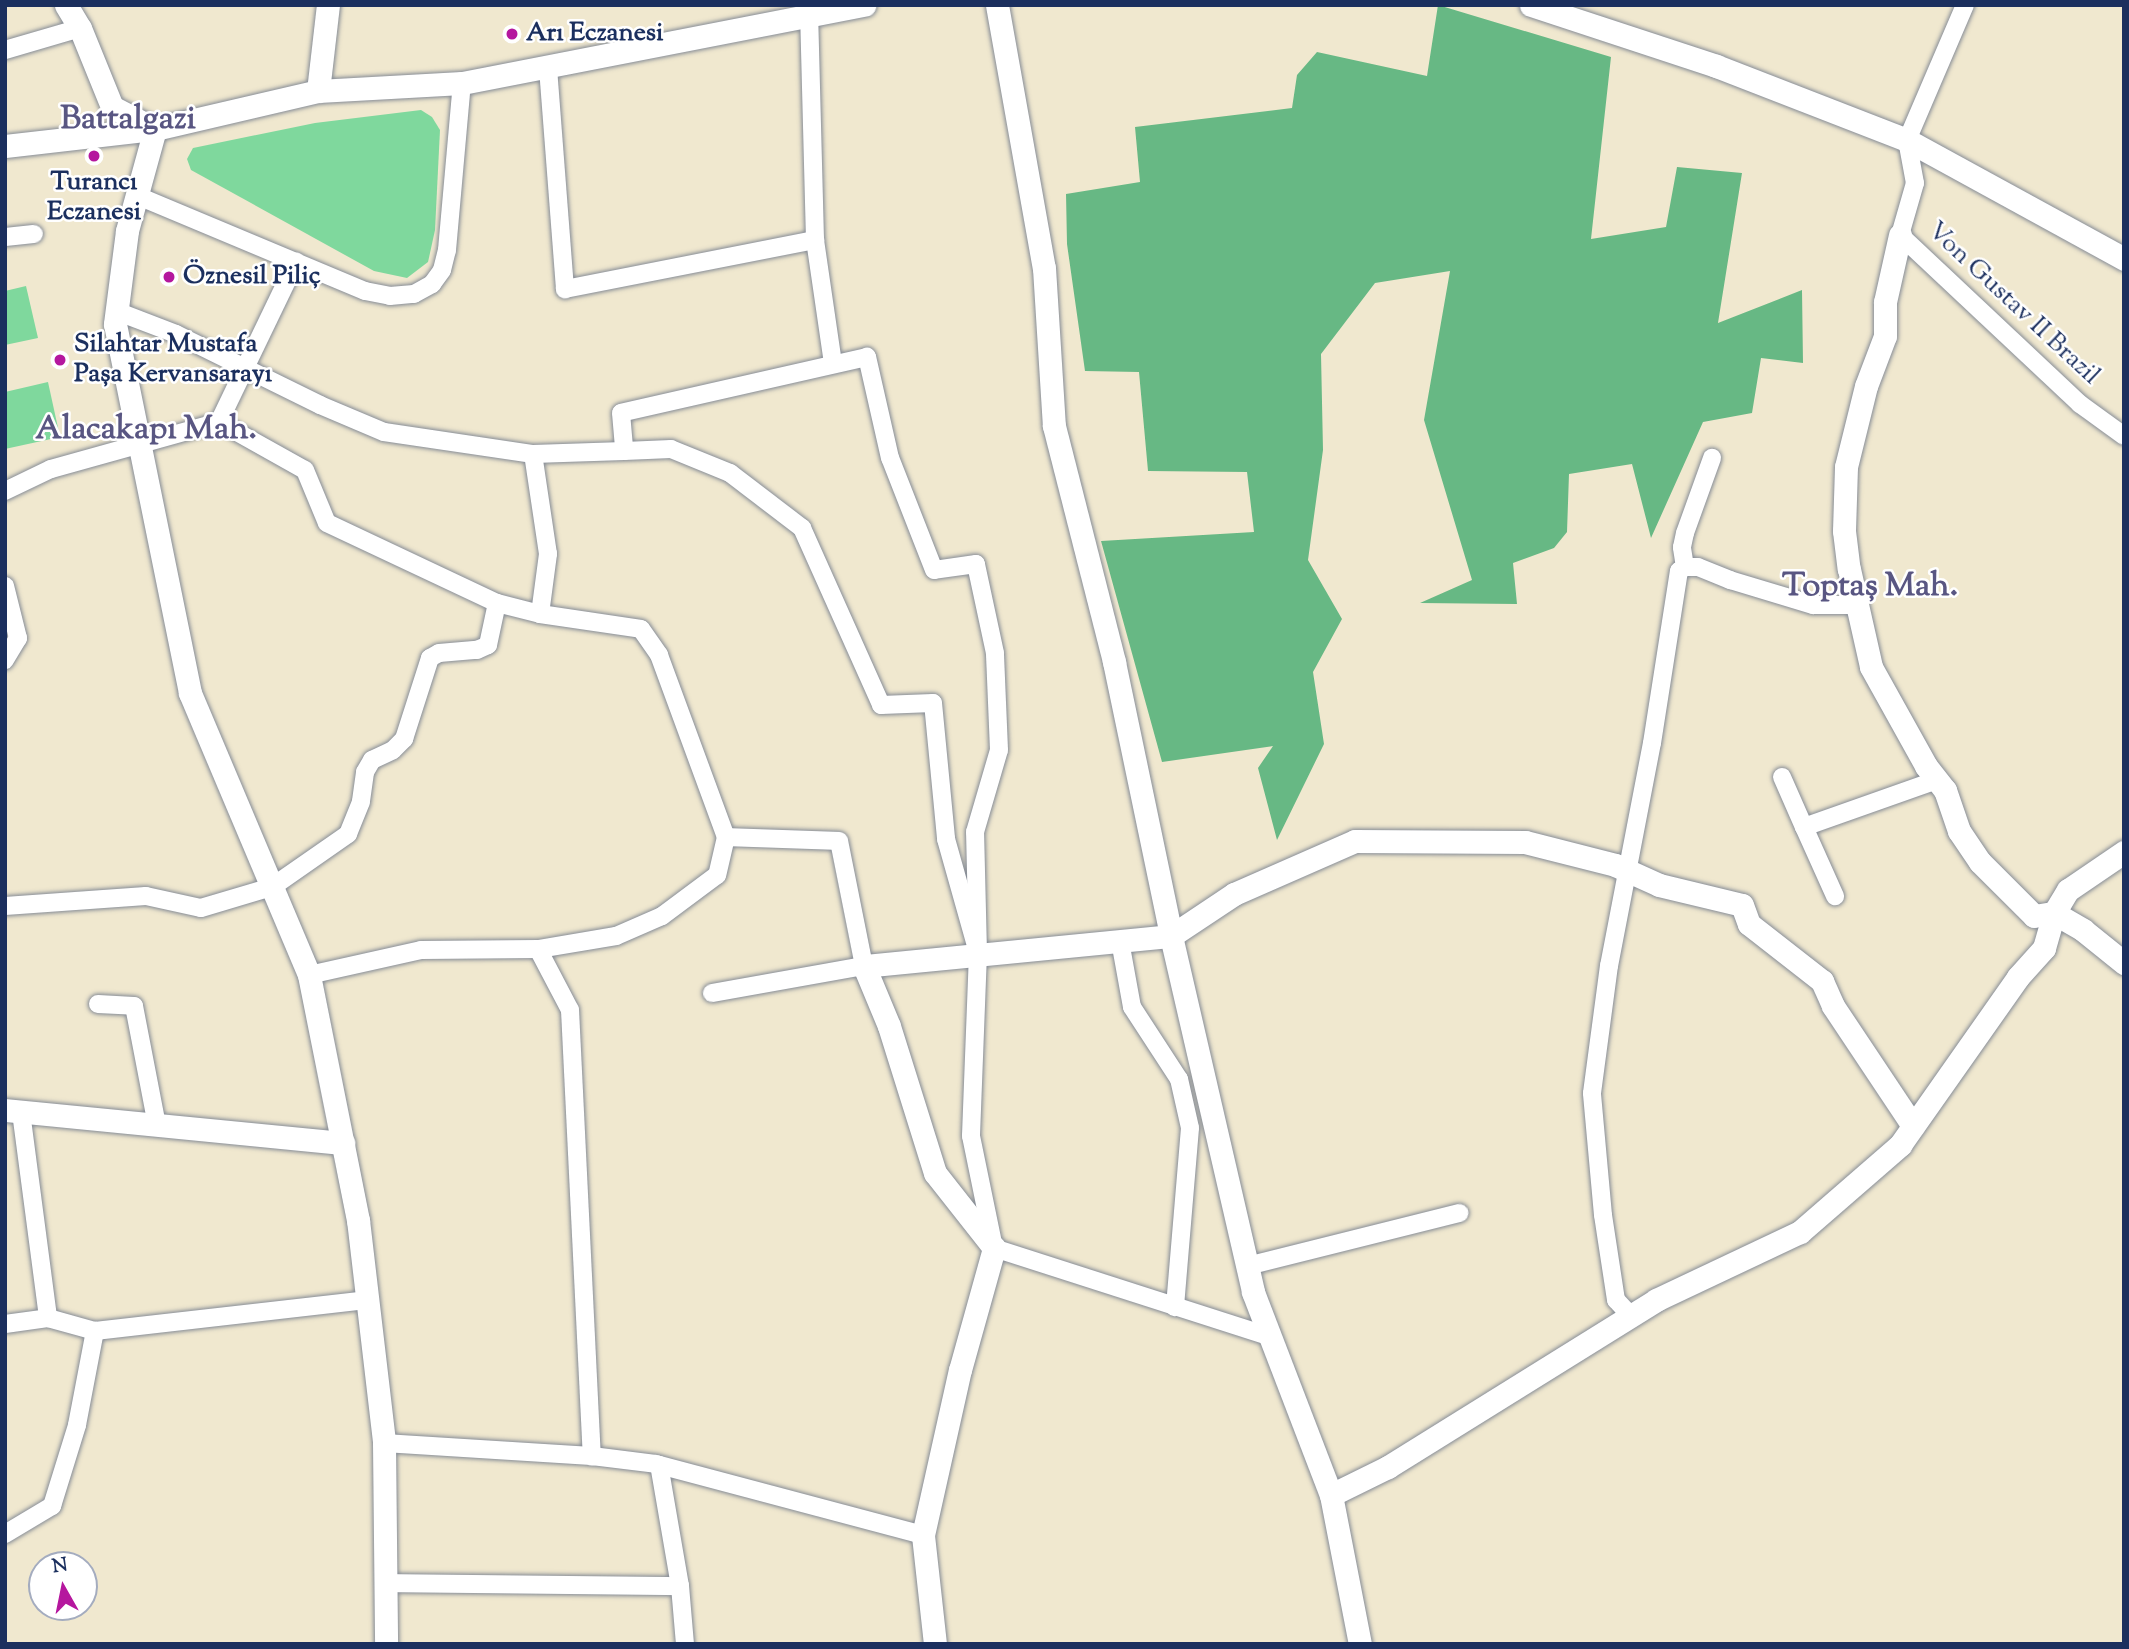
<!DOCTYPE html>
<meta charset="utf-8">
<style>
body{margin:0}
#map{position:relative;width:2129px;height:1649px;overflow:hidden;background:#f0e8cf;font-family:"Sorts Mill Goudy",serif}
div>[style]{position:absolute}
.green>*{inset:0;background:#7fd89d}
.forest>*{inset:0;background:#67b884}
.roads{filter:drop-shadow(0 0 2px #868c96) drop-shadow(0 0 2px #868c96)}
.minor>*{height:18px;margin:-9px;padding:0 9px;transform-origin:9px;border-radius:9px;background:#fff}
.tertiary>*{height:23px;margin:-11.5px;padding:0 11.5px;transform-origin:11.5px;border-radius:11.5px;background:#fff}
.dots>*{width:19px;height:19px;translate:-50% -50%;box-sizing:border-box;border:4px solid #fff;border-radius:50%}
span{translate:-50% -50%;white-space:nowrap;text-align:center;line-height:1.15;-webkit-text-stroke:5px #fff;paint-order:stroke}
.poi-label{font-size:26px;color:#1b2f5e;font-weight:700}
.left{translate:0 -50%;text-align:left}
.street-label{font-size:26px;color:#1b2f5e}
.district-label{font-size:33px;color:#595682;font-weight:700}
.frame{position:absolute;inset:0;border:7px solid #1b2f5e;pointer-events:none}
.north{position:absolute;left:28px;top:1551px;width:70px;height:70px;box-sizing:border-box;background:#fff;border:2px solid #a4acbf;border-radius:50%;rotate:351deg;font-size:19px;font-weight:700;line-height:28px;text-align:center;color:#1b2f5e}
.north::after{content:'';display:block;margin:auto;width:24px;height:32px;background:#b5179e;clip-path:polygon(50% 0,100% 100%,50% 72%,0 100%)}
</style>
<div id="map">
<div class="green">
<div style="clip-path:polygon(421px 110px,432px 117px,440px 130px,435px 230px,428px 262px,407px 278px,374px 271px,191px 170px,187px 159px,193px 148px,315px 123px)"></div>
<div style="clip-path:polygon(26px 286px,38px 338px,5px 345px,5px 291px)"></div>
<div style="clip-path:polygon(48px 382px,60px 437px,5px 449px,5px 392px)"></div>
</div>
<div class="forest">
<div style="clip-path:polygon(1438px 5px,1611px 57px,1591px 239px,1666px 227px,1677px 167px,1742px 173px,1718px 323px,1802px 290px,1803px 363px,1761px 358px,1752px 413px,1703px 422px,1651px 538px,1632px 464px,1569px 474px,1567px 532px,1554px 548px,1513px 563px,1517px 604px,1420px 603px,1472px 580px,1424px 420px,1450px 271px,1375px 283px,1321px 354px,1323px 450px,1308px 560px,1342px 619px,1313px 672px,1324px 744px,1277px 840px,1258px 768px,1273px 746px,1162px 762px,1101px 541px,1254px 532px,1247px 472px,1148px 471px,1139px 372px,1085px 371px,1067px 244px,1066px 194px,1140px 182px,1135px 127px,1292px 108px,1297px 75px,1317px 52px,1427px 76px)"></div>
</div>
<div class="roads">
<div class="minor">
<div style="left:1965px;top:5px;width:147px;rotate:113.2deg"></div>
<div style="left:1907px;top:140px;width:44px;rotate:79.5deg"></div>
<div style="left:1915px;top:183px;width:54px;rotate:106.1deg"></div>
<div style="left:1900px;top:235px;width:247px;rotate:43.2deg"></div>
<div style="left:2080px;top:404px;width:54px;rotate:36deg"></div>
<div style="left:5px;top:50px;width:78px;rotate:-16.3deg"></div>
<div style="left:548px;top:68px;width:222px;rotate:85.6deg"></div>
<div style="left:565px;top:289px;width:255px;rotate:-11.1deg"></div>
<div style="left:815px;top:240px;width:225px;rotate:-91.5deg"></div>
<div style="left:138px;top:196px;width:246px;rotate:22.7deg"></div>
<div style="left:365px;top:291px;width:25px;rotate:11deg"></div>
<div style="left:390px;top:296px;width:24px;rotate:-5deg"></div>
<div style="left:414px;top:294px;width:21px;rotate:-29deg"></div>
<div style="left:432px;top:284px;width:17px;rotate:-54deg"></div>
<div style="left:442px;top:270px;width:21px;rotate:-76deg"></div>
<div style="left:447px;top:250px;width:168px;rotate:-84.9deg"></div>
<div style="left:5px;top:237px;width:29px;rotate:-6deg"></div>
<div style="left:815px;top:240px;width:125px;rotate:81.7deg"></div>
<div style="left:116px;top:311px;width:64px;rotate:21deg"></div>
<div style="left:176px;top:334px;width:161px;rotate:26.2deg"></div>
<div style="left:320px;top:405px;width:69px;rotate:22.9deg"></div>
<div style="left:384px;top:432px;width:151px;rotate:8.4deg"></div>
<div style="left:219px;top:422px;width:98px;rotate:29.2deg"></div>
<div style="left:305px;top:470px;width:57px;rotate:67.5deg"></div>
<div style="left:327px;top:523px;width:188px;rotate:25.2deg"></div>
<div style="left:497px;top:603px;width:44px;rotate:14.3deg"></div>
<div style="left:540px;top:614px;width:102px;rotate:8.4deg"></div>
<div style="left:641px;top:629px;width:32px;rotate:55deg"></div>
<div style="left:659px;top:655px;width:194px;rotate:69.8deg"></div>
<div style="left:726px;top:837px;width:39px;rotate:103deg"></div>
<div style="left:717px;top:875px;width:69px;rotate:143.3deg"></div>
<div style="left:662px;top:916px;width:50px;rotate:156.5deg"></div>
<div style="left:616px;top:936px;width:79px;rotate:170.5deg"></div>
<div style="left:5px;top:491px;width:51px;rotate:-25.6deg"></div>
<div style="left:51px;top:469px;width:174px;rotate:-15.6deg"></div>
<div style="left:219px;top:422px;width:178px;rotate:-64.3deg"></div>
<div style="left:1685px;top:567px;width:20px;rotate:-99deg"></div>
<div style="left:1682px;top:547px;width:14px;rotate:-78deg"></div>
<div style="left:1685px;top:533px;width:80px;rotate:-70.2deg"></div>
<div style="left:5px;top:586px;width:54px;rotate:76deg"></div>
<div style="left:18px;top:638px;width:26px;rotate:121deg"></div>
<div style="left:540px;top:614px;width:61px;rotate:-82.4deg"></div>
<div style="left:548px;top:554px;width:101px;rotate:-98.5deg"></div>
<div style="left:533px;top:454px;width:91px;rotate:-1.9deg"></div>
<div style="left:624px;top:451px;width:47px;rotate:-2.4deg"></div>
<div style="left:671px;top:449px;width:64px;rotate:22.1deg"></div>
<div style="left:730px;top:473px;width:91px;rotate:37.4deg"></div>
<div style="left:802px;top:528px;width:194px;rotate:65.9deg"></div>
<div style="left:881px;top:705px;width:52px;rotate:-2.2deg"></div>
<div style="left:933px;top:703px;width:137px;rotate:84.5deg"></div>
<div style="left:946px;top:839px;width:118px;rotate:74.3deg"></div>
<div style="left:978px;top:953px;width:121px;rotate:-91.4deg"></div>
<div style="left:975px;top:832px;width:85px;rotate:-73.7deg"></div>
<div style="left:999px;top:750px;width:97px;rotate:-92.4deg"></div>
<div style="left:995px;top:653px;width:91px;rotate:-102.1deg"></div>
<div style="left:976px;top:564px;width:42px;rotate:171.9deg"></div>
<div style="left:934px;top:570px;width:120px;rotate:-111.4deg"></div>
<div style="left:890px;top:458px;width:104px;rotate:-102.8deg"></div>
<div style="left:867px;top:357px;width:252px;rotate:167.2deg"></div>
<div style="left:621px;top:413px;width:38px;rotate:85deg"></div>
<div style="left:1782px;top:777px;width:55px;rotate:66.3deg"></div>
<div style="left:1804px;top:827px;width:141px;rotate:-19.5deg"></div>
<div style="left:1804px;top:827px;width:76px;rotate:65.8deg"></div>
<div style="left:5px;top:906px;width:141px;rotate:-4.1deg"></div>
<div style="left:146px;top:896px;width:56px;rotate:12.3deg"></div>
<div style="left:201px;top:908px;width:74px;rotate:-16.5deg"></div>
<div style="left:272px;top:887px;width:93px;rotate:-34.9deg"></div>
<div style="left:348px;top:834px;width:35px;rotate:-68deg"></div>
<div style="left:361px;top:801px;width:29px;rotate:-82deg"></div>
<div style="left:365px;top:772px;width:14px;rotate:-60deg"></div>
<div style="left:372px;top:760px;width:23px;rotate:-25deg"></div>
<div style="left:393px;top:750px;width:16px;rotate:-45deg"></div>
<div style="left:404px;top:739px;width:85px;rotate:-72.2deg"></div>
<div style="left:430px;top:658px;width:10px;rotate:-29deg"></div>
<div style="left:439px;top:653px;width:38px;rotate:-5deg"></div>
<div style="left:477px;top:650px;width:12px;rotate:-24deg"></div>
<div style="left:488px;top:645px;width:43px;rotate:-77.9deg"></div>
<div style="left:1120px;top:941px;width:67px;rotate:79.7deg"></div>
<div style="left:1132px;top:1007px;width:86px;rotate:56.9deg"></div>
<div style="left:1179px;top:1079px;width:50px;rotate:77.3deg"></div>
<div style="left:1190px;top:1128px;width:180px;rotate:94.8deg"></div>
<div style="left:978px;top:953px;width:183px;rotate:92.2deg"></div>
<div style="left:971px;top:1136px;width:114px;rotate:78.4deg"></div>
<div style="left:994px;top:1248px;width:291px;rotate:17.8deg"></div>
<div style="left:309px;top:975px;width:115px;rotate:-12.6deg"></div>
<div style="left:421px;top:950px;width:117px;rotate:-0.5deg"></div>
<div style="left:538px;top:949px;width:69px;rotate:62.3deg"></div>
<div style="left:570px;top:1010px;width:447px;rotate:87.2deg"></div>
<div style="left:712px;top:993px;width:154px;rotate:-10.1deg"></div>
<div style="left:864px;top:966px;width:127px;rotate:-101.3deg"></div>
<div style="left:839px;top:841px;width:113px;rotate:-178deg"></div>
<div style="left:98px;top:1004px;width:36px;rotate:3deg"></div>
<div style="left:134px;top:1006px;width:121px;rotate:79.1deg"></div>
<div style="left:21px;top:1112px;width:208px;rotate:82.5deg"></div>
<div style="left:48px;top:1318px;width:49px;rotate:15.5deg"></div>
<div style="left:95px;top:1331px;width:275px;rotate:-6.5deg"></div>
<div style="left:1247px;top:1266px;width:219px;rotate:-14deg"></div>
<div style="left:1631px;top:1316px;width:22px;rotate:-133deg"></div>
<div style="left:1616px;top:1300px;width:86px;rotate:-98.7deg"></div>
<div style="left:1603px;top:1215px;width:122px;rotate:-95.2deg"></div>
<div style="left:1592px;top:1093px;width:128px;rotate:-82.4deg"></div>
<div style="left:1609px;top:966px;width:227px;rotate:-79.1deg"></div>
<div style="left:1652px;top:743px;width:174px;rotate:-81.1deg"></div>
<div style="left:1679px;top:571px;width:7px;rotate:-34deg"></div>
<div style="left:1685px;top:567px;width:13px"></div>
<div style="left:1698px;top:567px;width:35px;rotate:22deg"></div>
<div style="left:1730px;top:580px;width:87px;rotate:16.8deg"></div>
<div style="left:1813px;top:605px;width:44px"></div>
<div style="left:5px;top:1324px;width:43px;rotate:-7.9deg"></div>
<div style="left:384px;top:1443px;width:208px;rotate:3.6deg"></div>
<div style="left:592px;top:1456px;width:64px;rotate:7.1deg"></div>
<div style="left:656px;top:1464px;width:276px;rotate:14.9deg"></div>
<div style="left:5px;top:1534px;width:55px;rotate:-30.8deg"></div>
<div style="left:52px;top:1506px;width:85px;rotate:-72.8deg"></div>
<div style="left:77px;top:1425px;width:96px;rotate:-79.2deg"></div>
<div style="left:386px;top:1583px;width:294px;rotate:0.6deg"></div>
<div style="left:680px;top:1586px;width:123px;rotate:-99.8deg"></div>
<div style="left:680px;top:1586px;width:58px;rotate:85.1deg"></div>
</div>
<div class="tertiary">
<div style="left:66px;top:5px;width:27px;rotate:59deg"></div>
<div style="left:80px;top:28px;width:85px;rotate:67.9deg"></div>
<div style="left:112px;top:107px;width:48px;rotate:27.1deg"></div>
<div style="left:155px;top:129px;width:106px;rotate:105.4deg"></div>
<div style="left:127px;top:231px;width:94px;rotate:97.4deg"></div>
<div style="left:115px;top:324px;width:377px;rotate:78.5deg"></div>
<div style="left:190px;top:693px;width:306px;rotate:67.1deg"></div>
<div style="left:309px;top:975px;width:250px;rotate:78.7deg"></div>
<div style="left:358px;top:1220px;width:225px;rotate:83.3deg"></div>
<div style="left:384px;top:1443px;width:201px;rotate:89.4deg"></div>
<div style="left:997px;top:5px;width:267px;rotate:79.9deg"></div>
<div style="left:1044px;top:268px;width:158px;rotate:86.4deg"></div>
<div style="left:1054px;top:426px;width:244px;rotate:75.7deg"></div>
<div style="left:1114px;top:662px;width:280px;rotate:78.2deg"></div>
<div style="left:1171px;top:936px;width:365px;rotate:77deg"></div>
<div style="left:1253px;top:1292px;width:217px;rotate:69deg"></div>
<div style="left:1331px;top:1495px;width:152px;rotate:79deg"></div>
<div style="left:1531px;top:5px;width:195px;rotate:18.2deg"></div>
<div style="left:1716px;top:66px;width:205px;rotate:21.2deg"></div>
<div style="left:1907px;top:140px;width:247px;rotate:28.7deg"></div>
<div style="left:318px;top:91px;width:87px;rotate:-83.4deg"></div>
<div style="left:5px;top:146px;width:151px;rotate:-6.5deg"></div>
<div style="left:155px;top:129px;width:167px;rotate:-13.1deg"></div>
<div style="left:318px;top:91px;width:144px;rotate:-3.2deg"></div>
<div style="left:462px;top:83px;width:410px;rotate:-11deg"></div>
<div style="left:1900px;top:235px;width:69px;rotate:102.6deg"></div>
<div style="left:1885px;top:302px;width:34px;rotate:90deg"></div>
<div style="left:1885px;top:336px;width:53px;rotate:110.8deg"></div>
<div style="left:1866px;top:386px;width:83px;rotate:103.9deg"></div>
<div style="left:1846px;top:467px;width:64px;rotate:91.8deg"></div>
<div style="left:1844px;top:531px;width:38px;rotate:83deg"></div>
<div style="left:1849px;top:569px;width:100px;rotate:77.3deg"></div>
<div style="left:1871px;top:667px;width:113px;rotate:60.9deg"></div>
<div style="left:1926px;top:766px;width:31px;rotate:52deg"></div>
<div style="left:1945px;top:790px;width:43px;rotate:71.1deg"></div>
<div style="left:1959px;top:831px;width:37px;rotate:56deg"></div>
<div style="left:1980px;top:862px;width:76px;rotate:45deg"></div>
<div style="left:2034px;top:916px;width:20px;rotate:-9deg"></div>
<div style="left:2054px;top:913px;width:34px;rotate:30deg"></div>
<div style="left:2083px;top:930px;width:53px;rotate:38.8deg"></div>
<div style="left:5px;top:1110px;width:340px;rotate:5.6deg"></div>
<div style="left:1331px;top:1495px;width:64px;rotate:-26.2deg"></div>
<div style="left:1388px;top:1467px;width:316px;rotate:-31.9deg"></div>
<div style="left:1656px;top:1300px;width:159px;rotate:-25.3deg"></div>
<div style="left:1800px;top:1232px;width:133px;rotate:-41deg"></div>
<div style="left:1900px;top:1145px;width:205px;rotate:-54.9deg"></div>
<div style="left:2018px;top:977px;width:39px;rotate:-48deg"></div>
<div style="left:2044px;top:948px;width:36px;rotate:-74deg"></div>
<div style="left:2054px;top:913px;width:27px;rotate:-59deg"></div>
<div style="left:2068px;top:890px;width:68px;rotate:-34.2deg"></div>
<div style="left:935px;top:1644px;width:110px;rotate:-96.3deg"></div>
<div style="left:923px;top:1535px;width:169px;rotate:-77.4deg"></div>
<div style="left:960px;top:1370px;width:127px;rotate:-74.4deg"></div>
<div style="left:994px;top:1248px;width:95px;rotate:-128.2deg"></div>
<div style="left:935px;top:1173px;width:154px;rotate:-107.4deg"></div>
<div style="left:889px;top:1026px;width:65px;rotate:-112.6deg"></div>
<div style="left:864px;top:966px;width:308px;rotate:-5.6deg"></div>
<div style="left:1171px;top:936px;width:76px;rotate:-33.7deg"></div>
<div style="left:1234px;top:894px;width:132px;rotate:-23.7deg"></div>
<div style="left:1355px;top:841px;width:170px;rotate:0.3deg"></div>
<div style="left:1525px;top:842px;width:93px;rotate:14.3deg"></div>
<div style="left:1615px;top:865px;width:48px;rotate:24.4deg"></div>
<div style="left:1659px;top:885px;width:85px;rotate:13.5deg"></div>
<div style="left:1742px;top:905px;width:20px;rotate:70deg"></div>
<div style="left:1749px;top:924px;width:93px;rotate:38deg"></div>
<div style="left:1822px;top:981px;width:27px;rotate:66deg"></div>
<div style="left:1833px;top:1006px;width:144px;rotate:56.3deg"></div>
</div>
</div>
<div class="dots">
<div style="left:512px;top:34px;background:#b5179e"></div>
<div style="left:94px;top:156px;background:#b5179e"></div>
<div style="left:169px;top:277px;background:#b5179e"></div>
<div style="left:60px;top:360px;background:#b5179e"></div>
</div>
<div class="poi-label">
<span class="left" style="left:526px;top:34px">Arı Eczanesi</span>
<span style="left:94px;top:198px">Turancı<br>Eczanesi</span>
<span class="left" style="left:183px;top:277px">Öznesil Piliç</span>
<span class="left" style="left:74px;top:360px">Silahtar Mustafa<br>Paşa Kervansarayı</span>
</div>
<div class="street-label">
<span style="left:2013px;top:304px;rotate:43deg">Von Gustav II Brazil</span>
</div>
<div class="district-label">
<span style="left:128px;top:121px">Battalgazi</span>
<span style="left:146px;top:431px">Alacakapı Mah.</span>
<span style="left:1870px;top:588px">Toptaş Mah.</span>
</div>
<div class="frame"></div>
<div class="north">N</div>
</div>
